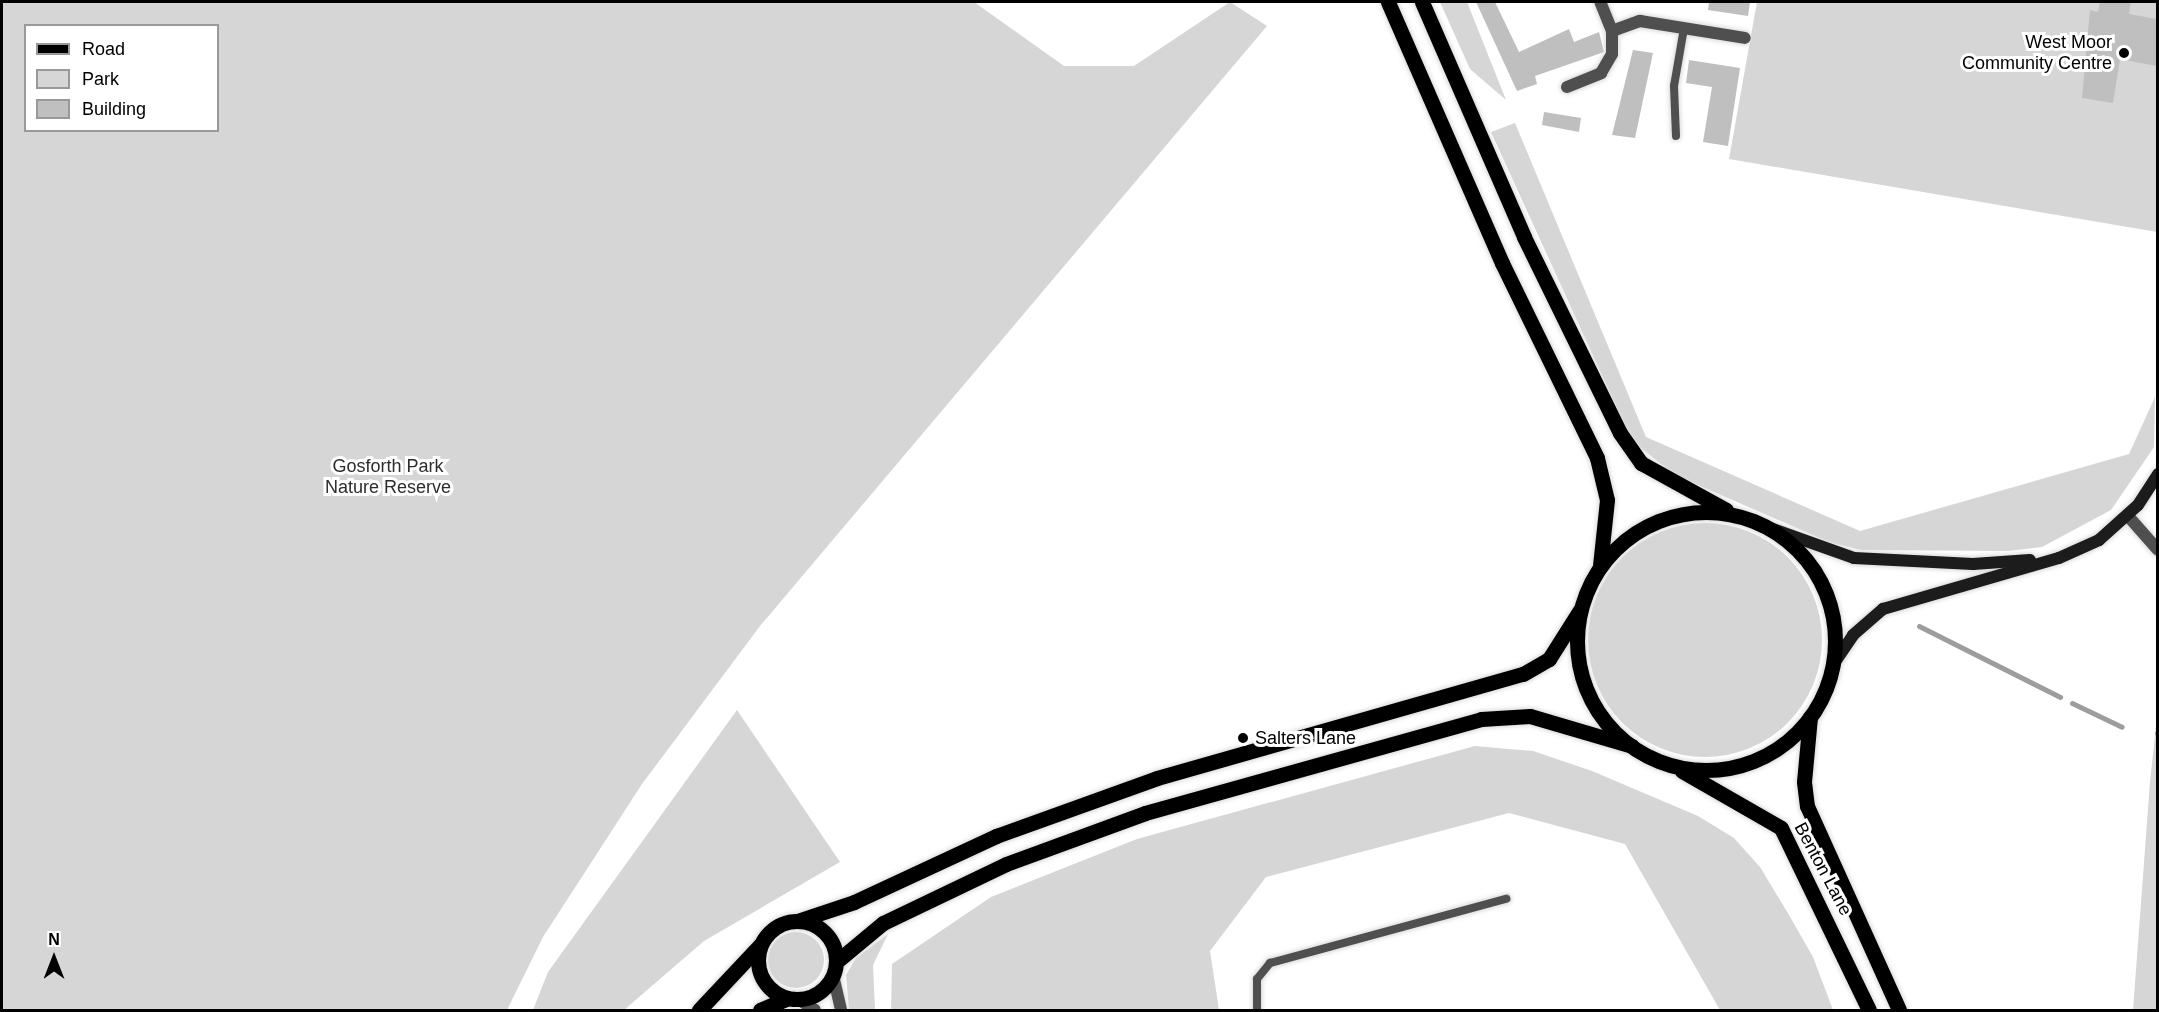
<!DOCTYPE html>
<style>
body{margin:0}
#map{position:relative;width:2159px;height:1012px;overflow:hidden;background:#fff;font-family:Helvetica,sans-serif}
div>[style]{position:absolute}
.green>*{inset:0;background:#d6d6d6}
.round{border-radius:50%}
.stream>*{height:5px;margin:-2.5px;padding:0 2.5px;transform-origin:2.5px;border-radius:2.5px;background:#9d9d9d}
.building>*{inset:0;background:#bfbfbf}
.roads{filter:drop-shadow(0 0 2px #dbdbdb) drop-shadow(0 0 2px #dbdbdb)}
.service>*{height:8px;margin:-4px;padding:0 4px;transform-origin:4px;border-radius:4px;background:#4f4f4f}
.minor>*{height:12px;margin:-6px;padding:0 6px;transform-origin:6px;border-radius:6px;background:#4f4f4f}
.secondary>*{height:12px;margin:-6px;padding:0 6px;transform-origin:6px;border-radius:6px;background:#1c1c1c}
.primary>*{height:15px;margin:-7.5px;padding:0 7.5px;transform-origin:7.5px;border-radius:7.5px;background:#000}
.primary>.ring{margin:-7.5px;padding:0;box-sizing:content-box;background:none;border:15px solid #000;border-radius:50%}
.dots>*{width:16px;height:16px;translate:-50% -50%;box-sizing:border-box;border:3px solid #fff;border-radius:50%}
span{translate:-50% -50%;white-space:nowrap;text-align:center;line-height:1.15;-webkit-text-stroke:6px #fff;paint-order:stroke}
.poi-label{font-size:18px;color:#000}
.right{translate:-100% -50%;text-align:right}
.left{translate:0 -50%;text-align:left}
.park-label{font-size:18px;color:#2d2d2d}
.street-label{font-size:18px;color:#000}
.frame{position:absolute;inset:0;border:3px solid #000;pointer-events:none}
.legend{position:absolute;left:24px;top:24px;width:195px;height:108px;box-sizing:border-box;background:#fff;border:2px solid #999;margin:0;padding:8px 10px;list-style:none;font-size:18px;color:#000}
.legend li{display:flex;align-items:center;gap:12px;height:30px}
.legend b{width:30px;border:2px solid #999}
.north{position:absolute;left:24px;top:928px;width:60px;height:60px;-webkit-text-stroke:4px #fff;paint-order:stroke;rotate:0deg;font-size:16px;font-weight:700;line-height:24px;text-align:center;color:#000}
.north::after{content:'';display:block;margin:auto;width:21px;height:27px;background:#000;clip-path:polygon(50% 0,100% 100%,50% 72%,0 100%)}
</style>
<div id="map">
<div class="green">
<div style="clip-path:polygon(evenodd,2px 2px,974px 2px,1064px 66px,1134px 66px,1230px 2px,1267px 26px,760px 626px,642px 784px,543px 937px,507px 1010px,2px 1010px,2px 2px,26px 26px,218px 26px,218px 130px,26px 130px,26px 26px)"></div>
<div style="clip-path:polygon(1440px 2px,1467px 2px,1506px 100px,1470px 69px)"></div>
<div style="clip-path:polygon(1757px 2px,2157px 2px,2157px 232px,1729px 159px)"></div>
<div style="clip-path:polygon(1515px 123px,1646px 437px,1860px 531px,2129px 454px,2155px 397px,2154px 447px,2111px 510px,2042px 547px,2008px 551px,1861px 550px,1829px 542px,1675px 475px,1632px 441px,1491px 132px)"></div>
<div class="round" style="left:1588px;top:523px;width:234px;height:234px"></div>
<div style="clip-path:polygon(737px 710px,840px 862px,704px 941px,624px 1010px,533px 1010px,548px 972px)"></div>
<div style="clip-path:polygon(2157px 717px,2157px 1010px,2133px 1010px,2150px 782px)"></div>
<div style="clip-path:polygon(1475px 746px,1533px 751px,1592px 771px,1698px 816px,1734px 838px,1760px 867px,1789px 915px,1813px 957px,1833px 1010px,1720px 1010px,1625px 844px,1509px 813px,1266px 877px,1210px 951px,1219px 1010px,891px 1010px,892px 964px,991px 897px,1137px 839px)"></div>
<div class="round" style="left:768px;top:932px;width:56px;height:56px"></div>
<div style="clip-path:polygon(888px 934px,873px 965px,875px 1010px,849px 1010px,846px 975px,856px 958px)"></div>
</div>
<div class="stream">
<div style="left:1919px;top:626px;width:158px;rotate:26.7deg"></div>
<div style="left:2072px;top:703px;width:55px;rotate:25.6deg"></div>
<div style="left:2157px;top:733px;width:1px;rotate:45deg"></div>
</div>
<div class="building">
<div style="clip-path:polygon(1476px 2px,1495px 2px,1519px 52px,1569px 29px,1574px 42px,1599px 32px,1604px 52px,1535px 76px,1537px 84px,1517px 91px)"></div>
<div style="clip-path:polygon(1709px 2px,1750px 2px,1748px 16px,1708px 10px)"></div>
<div style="clip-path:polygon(2100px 2px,2131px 2px,2129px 14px,2157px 19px,2157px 66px,2120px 59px,2113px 103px,2082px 98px,2090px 10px,2098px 12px)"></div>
<div style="clip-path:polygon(1633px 50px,1653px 53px,1635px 138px,1612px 135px)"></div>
<div style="clip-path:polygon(1689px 60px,1740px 68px,1728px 146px,1703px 142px,1712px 87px,1686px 83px)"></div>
<div style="clip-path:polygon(1544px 112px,1581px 118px,1579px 132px,1542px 125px)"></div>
</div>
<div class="roads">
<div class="service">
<div style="left:1676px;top:136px;width:50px;rotate:-92.3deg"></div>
<div style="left:1674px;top:86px;width:59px;rotate:-80.2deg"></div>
<div style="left:1257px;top:1010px;width:31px;rotate:-90deg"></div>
<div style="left:1257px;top:979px;width:21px;rotate:-51deg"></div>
<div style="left:1270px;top:963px;width:245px;rotate:-15.2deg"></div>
</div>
<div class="minor">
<div style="left:1612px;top:31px;width:30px;rotate:-20deg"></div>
<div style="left:1640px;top:21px;width:106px;rotate:9.2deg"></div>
<div style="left:1567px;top:87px;width:37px;rotate:-22deg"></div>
<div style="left:1601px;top:73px;width:22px;rotate:-60deg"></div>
<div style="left:1612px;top:54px;width:23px;rotate:-90deg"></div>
<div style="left:1612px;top:31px;width:31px;rotate:-112deg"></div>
<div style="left:2128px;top:516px;width:45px;rotate:48.6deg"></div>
<div style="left:833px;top:975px;width:36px;rotate:77deg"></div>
<div style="left:798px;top:999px;width:20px;rotate:33deg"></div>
</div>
<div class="secondary">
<div style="left:1767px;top:527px;width:92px;rotate:19.6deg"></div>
<div style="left:1854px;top:558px;width:119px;rotate:2.9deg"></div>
<div style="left:1973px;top:564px;width:57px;rotate:-4deg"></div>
<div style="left:1833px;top:665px;width:36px;rotate:-56deg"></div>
<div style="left:1853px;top:635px;width:40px;rotate:-41deg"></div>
<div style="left:1883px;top:609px;width:183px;rotate:-16.2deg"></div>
<div style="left:2059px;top:558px;width:44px;rotate:-24.2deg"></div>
<div style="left:2099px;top:540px;width:52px;rotate:-41.9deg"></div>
<div style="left:2138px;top:505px;width:37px;rotate:-57deg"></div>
</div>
<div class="primary">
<div style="left:1388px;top:2px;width:285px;rotate:66.4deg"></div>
<div style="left:1502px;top:263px;width:217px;rotate:64deg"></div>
<div style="left:1597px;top:458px;width:43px;rotate:76.6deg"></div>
<div style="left:1607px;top:500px;width:65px;rotate:96.1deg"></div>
<div style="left:1422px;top:2px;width:256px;rotate:66.5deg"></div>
<div style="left:1524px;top:237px;width:218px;rotate:63.9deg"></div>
<div style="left:1620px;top:433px;width:37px;rotate:55deg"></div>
<div style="left:1641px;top:463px;width:97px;rotate:28.9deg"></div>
<div class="ring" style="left:1577px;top:512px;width:243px;height:243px"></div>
<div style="left:1810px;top:717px;width:65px;rotate:95.3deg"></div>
<div style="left:1804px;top:782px;width:24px;rotate:83deg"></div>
<div style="left:1807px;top:806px;width:224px;rotate:65.7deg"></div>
<div style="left:1682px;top:771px;width:114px;rotate:29.9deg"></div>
<div style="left:1781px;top:828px;width:202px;rotate:64.2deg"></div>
<div style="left:797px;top:921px;width:60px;rotate:-18.4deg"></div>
<div style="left:854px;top:902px;width:157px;rotate:-24.9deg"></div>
<div style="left:996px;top:836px;width:171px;rotate:-19.8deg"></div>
<div style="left:1157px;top:778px;width:380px;rotate:-15.9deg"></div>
<div style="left:1523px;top:674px;width:30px;rotate:-30deg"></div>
<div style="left:1549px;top:659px;width:58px;rotate:-57.7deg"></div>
<div class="ring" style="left:758px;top:921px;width:63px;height:63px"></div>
<div style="left:836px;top:962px;width:61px;rotate:-39.7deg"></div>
<div style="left:883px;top:923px;width:136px;rotate:-25.6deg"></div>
<div style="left:1006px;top:864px;width:148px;rotate:-20.1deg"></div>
<div style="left:1145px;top:813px;width:349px;rotate:-15.6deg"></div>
<div style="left:1481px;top:719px;width:49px;rotate:-3.5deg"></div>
<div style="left:1530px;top:716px;width:106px;rotate:16.4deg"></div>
<div style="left:699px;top:1010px;width:89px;rotate:-46.8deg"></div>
<div style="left:760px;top:1010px;width:30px;rotate:-23deg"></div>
</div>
</div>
<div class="dots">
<div style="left:2124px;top:53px;background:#000"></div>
<div style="left:1243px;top:738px;background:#000"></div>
</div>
<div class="poi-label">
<span class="right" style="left:2112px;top:53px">West Moor<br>Community Centre</span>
<span class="left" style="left:1255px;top:738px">Salters Lane</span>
</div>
<div class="park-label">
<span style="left:388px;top:477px">Gosforth Park<br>Nature Reserve</span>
</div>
<div class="street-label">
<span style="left:1823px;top:869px;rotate:62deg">Benton Lane</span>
</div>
<div class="frame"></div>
<ul class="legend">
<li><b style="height:8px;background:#000"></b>Road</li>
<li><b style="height:16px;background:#d6d6d6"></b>Park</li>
<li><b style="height:16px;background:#bfbfbf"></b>Building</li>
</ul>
<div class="north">N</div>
</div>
